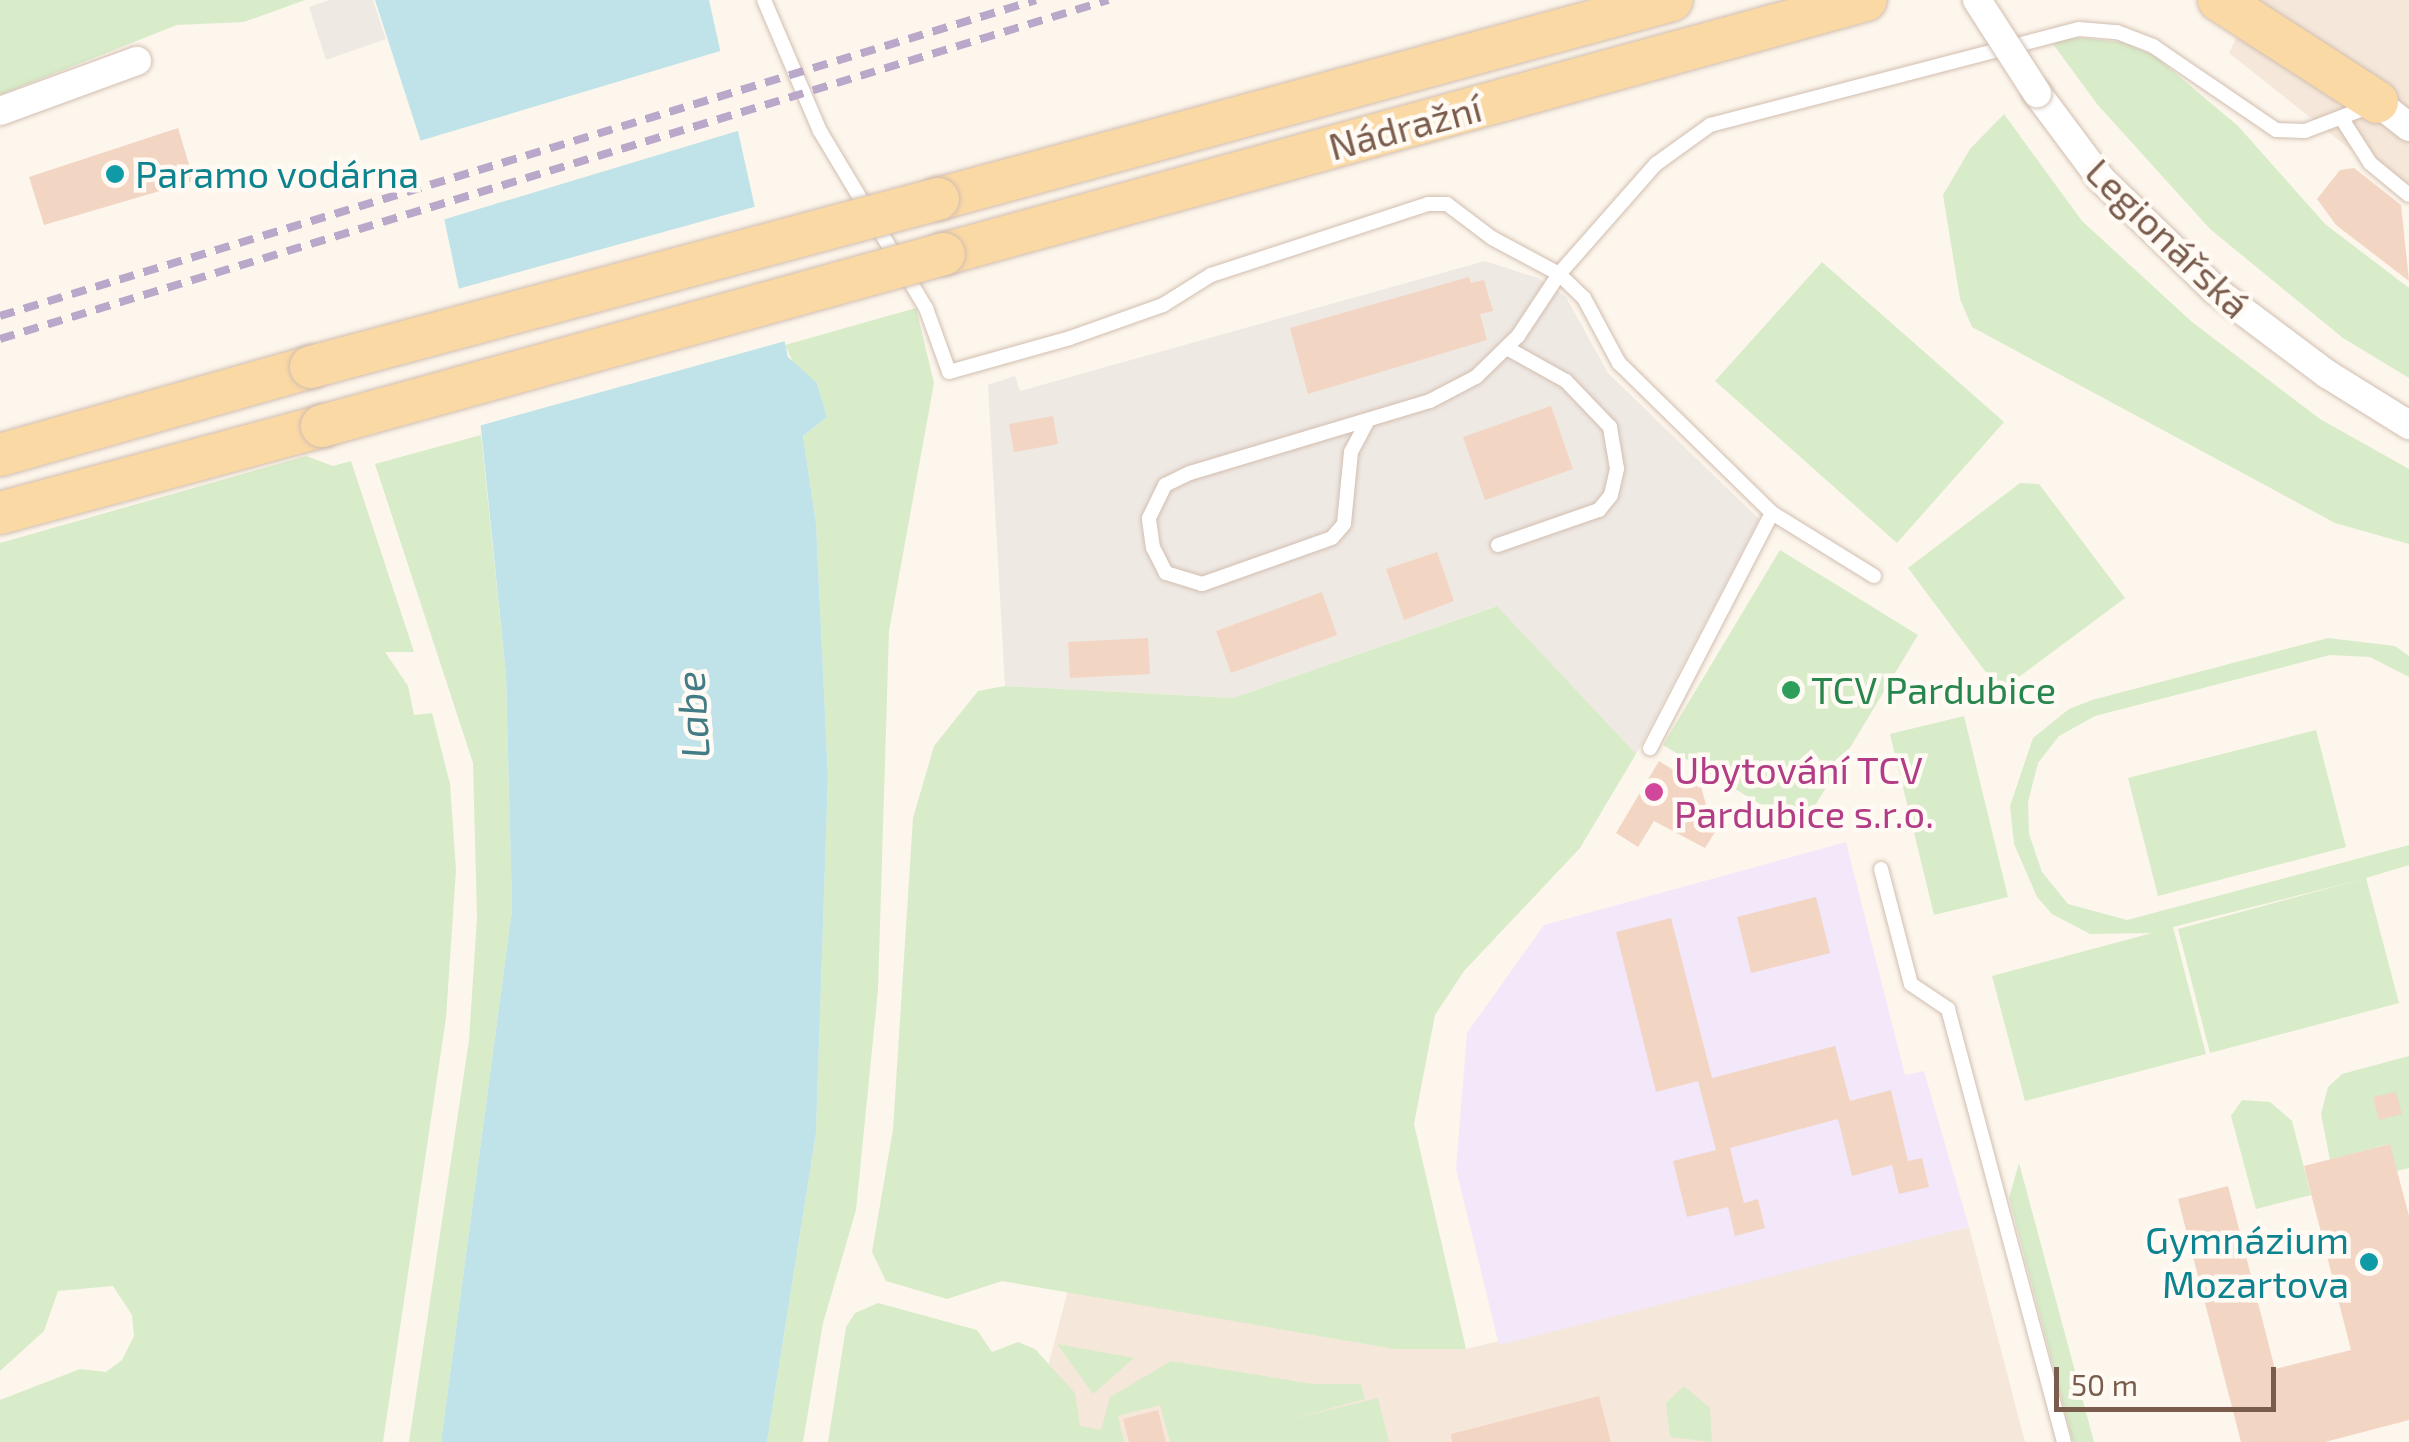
<!DOCTYPE html>
<meta charset="utf-8">
<style>
body{margin:0}
#map{position:relative;width:2409px;height:1442px;overflow:hidden;background:#fdf6ec;font-family:"Exo 2",sans-serif}
div>[style]{position:absolute}
.residential>*{inset:0;background:#f5e8da}
.industrial>*{inset:0;background:#efe9e4}
.education>*{inset:0;background:#f3e8fa}
.green>*{inset:0;background:#d8ecc9}
.water>*{inset:0;background:#bfe3e8}
.pier>*{inset:0;background:#fdf6ec}
.building>*{inset:0;background:#f3d5c3}
.roads{filter:drop-shadow(0 0 2px #d1beb0) drop-shadow(0 0 2px #d1beb0)}
.lane>*{height:14px;margin:-7px;padding:0 7px;transform-origin:7px;border-radius:7px;background:#fff}
.street>*{height:28px;margin:-14px;padding:0 14px;transform-origin:14px;border-radius:14px;background:#fff}
.primary>*{height:42px;margin:-21px;padding:0 21px;transform-origin:21px;border-radius:21px;background:#fbd9a5}
.rail>*{height:8px;margin-top:-4px;transform-origin:0;background:repeating-linear-gradient(90deg,#b9a8c9 0 15px,transparent 0 25px)}
.bridges{filter:drop-shadow(0 0 2px #d1beb0) drop-shadow(0 0 2px #d1beb0)}
.street-bridge>*{height:28px;margin:-14px;padding:0 14px;transform-origin:14px;border-radius:14px;background:#fff}
.primary-bridge>*{height:42px;margin:-21px;padding:0 21px;transform-origin:21px;border-radius:21px;background:#fbd9a5}
.dots>*{width:28px;height:28px;translate:-50% -50%;box-sizing:border-box;border:5px solid #fffaf3;border-radius:50%}
span{translate:-50% -50%;white-space:nowrap;text-align:center;line-height:1.15;-webkit-text-stroke:9px #fffaf3;paint-order:stroke}
.street-label{font-size:38px;color:#7a5c4d}
.culture-label{font-size:38px;color:#0d838f}
.left{translate:0 -50%;text-align:left}
.right{translate:-100% -50%;text-align:right}
.leisure-label{font-size:38px;color:#27864d}
.hotel-label{font-size:38px;color:#b23c85}
.water-label{font-size:40px;color:#437c86;font-style:italic}
.scale{position:absolute;left:2054px;top:1367px;width:222px;height:45px;box-sizing:border-box;border:5px solid #7a5c4d;border-top:0;padding-left:12px;font-size:30px;line-height:35px;white-space:nowrap;color:#7a5c4d;-webkit-text-stroke:8px #fffaf3;paint-order:stroke}
</style>
<div id="map">
<div class="residential">
<div style="clip-path:polygon(2254px 0,2409px 0,2409px 196px,2229px 53px)"></div>
<div style="clip-path:polygon(1969px 1227px,2025px 1442px,1028px 1442px,1068px 1290px,1394px 1349px,1466px 1349px)"></div>
</div>
<div class="industrial">
<div style="clip-path:polygon(329px 0,373px 0,386px 39px,326px 60px,309px 7px)"></div>
<div style="clip-path:polygon(1485px 261px,1538px 278px,1566px 297px,1608px 373px,1759px 519px,1636px 754px,1496px 606px,1233px 698px,1005px 686px,988px 385px,1015px 376px,1020px 391px)"></div>
</div>
<div class="education">
<div style="clip-path:polygon(1846px 842px,1905px 1075px,1924px 1071px,1969px 1227px,1499px 1345px,1456px 1169px,1467px 1033px,1544px 925px)"></div>
</div>
<div class="green">
<div style="clip-path:polygon(0 0,305px 0,244px 22px,177px 25px,0 95px)"></div>
<div style="clip-path:polygon(2070px 37px,2122px 42px,2155px 56px,2238px 126px,2325px 224px,2409px 288px,2409px 378px,2343px 338px,2210px 229px,2097px 104px,2053px 44px)"></div>
<div style="clip-path:polygon(2004px 114px,2082px 221px,2192px 322px,2320px 419px,2409px 469px,2409px 544px,2335px 523px,1972px 327px,1960px 299px,1943px 195px,1970px 149px)"></div>
<div style="clip-path:polygon(1822px 262px,2004px 422px,1897px 543px,1715px 381px)"></div>
<div style="clip-path:polygon(916px 308px,934px 383px,889px 631px,878px 990px,856px 1210px,823px 1323px,803px 1442px,767px 1442px,816px 1133px,828px 776px,816px 523px,803px 436px,827px 417px,817px 383px,797px 371px,785px 345px)"></div>
<div style="clip-path:polygon(481px 435px,506px 675px,512px 910px,441px 1442px,409px 1442px,469px 1040px,477px 918px,473px 763px,375px 464px)"></div>
<div style="clip-path:polygon(306px 456px,333px 466px,351px 461px,414px 652px,385px 652px,408px 686px,414px 715px,432px 713px,450px 784px,456px 870px,446px 1018px,383px 1442px,0 1442px,0 1400px,80px 1369px,106px 1372px,122px 1360px,134px 1336px,132px 1315px,113px 1286px,58px 1291px,44px 1331px,0 1371px,0 543px)"></div>
<div style="clip-path:polygon(2020px 483px,2039px 484px,2125px 598px,2000px 691px,1908px 568px)"></div>
<div style="clip-path:polygon(1780px 550px,1918px 635px,1801px 829px,1663px 745px)"></div>
<div style="clip-path:polygon(1497px 606px,1636px 754px,1580px 848px,1464px 971px,1435px 1015px,1414px 1124px,1466px 1349px,1394px 1349px,1002px 1281px,947px 1299px,886px 1281px,872px 1252px,893px 1129px,913px 818px,934px 746px,978px 691px,1005px 686px,1233px 698px)"></div>
<div style="clip-path:polygon(2328px 638px,2395px 646px,2409px 656px,2409px 677px,2370px 657px,2330px 655px,2095px 716px,2059px 736px,2038px 763px,2028px 802px,2029px 834px,2042px 872px,2068px 904px,2127px 920px,2409px 845px,2409px 865px,2366px 878px,2399px 1003px,2210px 1053px,2178px 929px,2363px 879px,2173px 927px,2206px 1054px,2025px 1101px,1992px 976px,2152px 933px,2090px 934px,2052px 914px,2037px 897px,2014px 844px,2010px 806px,2033px 738px,2069px 709px,2092px 700px)"></div>
<div style="clip-path:polygon(1964px 716px,2008px 897px,1934px 915px,1890px 734px)"></div>
<div style="clip-path:polygon(2316px 730px,2346px 847px,2158px 896px,2128px 778px)"></div>
<div style="clip-path:polygon(2409px 1056px,2409px 1168px,2397px 1171px,2389px 1144px,2330px 1160px,2321px 1114px,2328px 1087px,2342px 1074px)"></div>
<div style="clip-path:polygon(2242px 1100px,2270px 1102px,2292px 1121px,2311px 1195px,2256px 1209px,2231px 1116px)"></div>
<div style="clip-path:polygon(2019px 1163px,2094px 1442px,2073px 1442px,2009px 1198px)"></div>
<div style="clip-path:polygon(878px 1303px,977px 1330px,992px 1352px,1018px 1342px,1035px 1349px,1075px 1393px,1080px 1426px,1101px 1430px,1110px 1397px,1171px 1361px,1313px 1384px,1361px 1384px,1365px 1399px,1287px 1420px,1378px 1398px,1389px 1442px,1170px 1442px,1160px 1405px,1118px 1416px,1124px 1442px,828px 1442px,846px 1327px,855px 1313px)"></div>
<div style="clip-path:polygon(1057px 1344px,1134px 1358px,1093px 1394px)"></div>
<div style="clip-path:polygon(1684px 1386px,1710px 1408px,1712px 1442px,1670px 1437px,1666px 1403px)"></div>
</div>
<div class="water">
<div style="clip-path:polygon(375px 0,709px 0,788px 357px,817px 383px,827px 417px,803px 436px,816px 523px,828px 776px,816px 1133px,767px 1442px,441px 1442px,512px 910px,506px 675px,474px 360px,441px 204px)"></div>
</div>
<div class="pier">
<div style="clip-path:polygon(727px 49px,744px 129px,439px 221px,416px 142px)"></div>
<div style="clip-path:polygon(761px 205px,789px 340px,475px 427px,454px 290px)"></div>
</div>
<div class="building">
<div style="clip-path:polygon(178px 128px,194px 181px,44px 225px,29px 177px)"></div>
<div style="clip-path:polygon(2354px 168px,2401px 205px,2409px 281px,2336px 225px,2317px 199px,2340px 170px)"></div>
<div style="clip-path:polygon(1469px 277px,1471px 283px,1484px 280px,1493px 311px,1480px 314px,1487px 340px,1308px 394px,1290px 328px)"></div>
<div style="clip-path:polygon(1551px 406px,1573px 469px,1485px 500px,1463px 437px)"></div>
<div style="clip-path:polygon(1053px 416px,1058px 444px,1014px 452px,1009px 424px)"></div>
<div style="clip-path:polygon(1437px 552px,1454px 601px,1404px 620px,1386px 569px)"></div>
<div style="clip-path:polygon(1322px 592px,1337px 635px,1231px 673px,1216px 631px)"></div>
<div style="clip-path:polygon(1148px 638px,1150px 674px,1070px 678px,1068px 642px)"></div>
<div style="clip-path:polygon(1659px 761px,1701px 787px,1707px 808px,1724px 818px,1705px 848px,1654px 821px,1638px 847px,1616px 833px)"></div>
<div style="clip-path:polygon(1816px 897px,1830px 953px,1751px 973px,1737px 917px)"></div>
<div style="clip-path:polygon(1671px 918px,1712px 1078px,1835px 1046px,1850px 1101px,1891px 1090px,1908px 1161px,1922px 1158px,1929px 1187px,1899px 1194px,1892px 1165px,1852px 1176px,1838px 1119px,1730px 1148px,1744px 1203px,1758px 1199px,1765px 1228px,1735px 1236px,1728px 1207px,1687px 1217px,1673px 1161px,1716px 1150px,1698px 1081px,1656px 1092px,1616px 932px)"></div>
<div style="clip-path:polygon(2396px 1092px,2402px 1114px,2379px 1120px,2373px 1097px)"></div>
<div style="clip-path:polygon(2390px 1144px,2409px 1216px,2409px 1420px,2325px 1442px,2241px 1442px,2178px 1199px,2228px 1186px,2275px 1369px,2351px 1350px,2304px 1166px)"></div>
<div style="clip-path:polygon(1599px 1396px,1611px 1442px,1452px 1442px,1451px 1434px)"></div>
<div style="clip-path:polygon(1158px 1410px,1166px 1442px,1129px 1442px,1123px 1419px)"></div>
</div>
<div class="roads">
<div class="lane">
<div style="left:764px;top:0;width:142px;rotate:66.9deg"></div>
<div style="left:820px;top:131px;width:206px;rotate:59.1deg"></div>
<div style="left:926px;top:308px;width:68px;rotate:70.2deg"></div>
<div style="left:949px;top:372px;width:126px;rotate:-15.7deg"></div>
<div style="left:1070px;top:338px;width:99px;rotate:-19.5deg"></div>
<div style="left:1163px;top:305px;width:57px;rotate:-32deg"></div>
<div style="left:1211px;top:275px;width:228px;rotate:-18.1deg"></div>
<div style="left:1428px;top:204px;width:19px"></div>
<div style="left:1447px;top:204px;width:56px;rotate:37.1deg"></div>
<div style="left:1492px;top:238px;width:76px;rotate:28.2deg"></div>
<div style="left:1559px;top:274px;width:35px;rotate:44deg"></div>
<div style="left:1584px;top:298px;width:74px;rotate:61.7deg"></div>
<div style="left:1619px;top:363px;width:214px;rotate:44.4deg"></div>
<div style="left:1772px;top:513px;width:265px;rotate:117.4deg"></div>
<div style="left:2342px;top:119px;width:52px;rotate:57.5deg"></div>
<div style="left:2370px;top:163px;width:50px;rotate:39.4deg"></div>
<div style="left:1368px;top:420px;width:36px;rotate:118deg"></div>
<div style="left:1351px;top:452px;width:72px;rotate:95.6deg"></div>
<div style="left:1344px;top:524px;width:18px;rotate:131deg"></div>
<div style="left:1332px;top:538px;width:138px;rotate:160.5deg"></div>
<div style="left:1202px;top:584px;width:38px;rotate:-163deg"></div>
<div style="left:1166px;top:573px;width:28px;rotate:-117deg"></div>
<div style="left:1153px;top:548px;width:30px;rotate:-98deg"></div>
<div style="left:1149px;top:518px;width:37px;rotate:-64deg"></div>
<div style="left:1165px;top:485px;width:28px;rotate:-26deg"></div>
<div style="left:1190px;top:473px;width:251px;rotate:-16.7deg"></div>
<div style="left:1430px;top:401px;width:52px;rotate:-27.6deg"></div>
<div style="left:1476px;top:377px;width:59px;rotate:-44.3deg"></div>
<div style="left:1518px;top:336px;width:74px;rotate:-56.5deg"></div>
<div style="left:1559px;top:274px;width:147px;rotate:-48.6deg"></div>
<div style="left:1656px;top:164px;width:67px;rotate:-35.8deg"></div>
<div style="left:1710px;top:125px;width:381px;rotate:-14.6deg"></div>
<div style="left:2079px;top:29px;width:38px;rotate:5deg"></div>
<div style="left:2117px;top:32px;width:39px;rotate:21deg"></div>
<div style="left:2153px;top:46px;width:149px;rotate:34.3deg"></div>
<div style="left:2276px;top:130px;width:29px;rotate:2deg"></div>
<div style="left:2305px;top:131px;width:67px;rotate:-20.9deg"></div>
<div style="left:1772px;top:513px;width:120px;rotate:31.7deg"></div>
<div style="left:1498px;top:545px;width:107px;rotate:-19.1deg"></div>
<div style="left:1599px;top:510px;width:19px;rotate:-51deg"></div>
<div style="left:1611px;top:495px;width:27px;rotate:-77deg"></div>
<div style="left:1617px;top:469px;width:43px;rotate:-99.5deg"></div>
<div style="left:1610px;top:427px;width:64px;rotate:-133.7deg"></div>
<div style="left:1566px;top:381px;width:68px;rotate:-150.8deg"></div>
<div style="left:1881px;top:869px;width:119px;rotate:75.4deg"></div>
<div style="left:1911px;top:984px;width:45px;rotate:34deg"></div>
<div style="left:1948px;top:1009px;width:448px;rotate:75deg"></div>
</div>
<div class="street">
<div style="left:2037px;top:93px;width:107px;rotate:53.3deg"></div>
<div style="left:2101px;top:179px;width:159px;rotate:44.2deg"></div>
<div style="left:2215px;top:290px;width:140px;rotate:36.9deg"></div>
<div style="left:2327px;top:374px;width:97px;rotate:31.9deg"></div>
<div style="left:2377px;top:102px;width:41px;rotate:38deg"></div>
<div style="left:0;top:111px;width:146px;rotate:-20.1deg"></div>
</div>
<div class="primary">
<div style="left:2219px;top:0;width:188px;rotate:32.8deg"></div>
<div style="left:938px;top:199px;width:760px;rotate:-15.17deg"></div>
<div style="left:944px;top:254px;width:956px;rotate:-15.4deg"></div>
<div style="left:0;top:455px;width:323px;rotate:-15.8deg"></div>
<div style="left:0;top:513px;width:334px;rotate:-15.1deg"></div>
</div>
</div>
<div class="rail">
<div style="left:0;top:316px;width:1083px;rotate:-16.96deg"></div>
<div style="left:0;top:339px;width:1159px;rotate:-17.01deg"></div>
</div>
<div class="bridges">
<div class="street-bridge">
<div style="left:1977px;top:0;width:111px;rotate:57.2deg"></div>
</div>
<div class="primary-bridge">
<div style="left:311px;top:367px;width:649px;rotate:-15deg"></div>
<div style="left:322px;top:426px;width:645px;rotate:-15.46deg"></div>
</div>
</div>
<div class="dots">
<div style="left:115px;top:174px;background:#0f9aa8"></div>
<div style="left:1791px;top:690px;background:#2e9e5b"></div>
<div style="left:1654px;top:792px;background:#d1479c"></div>
<div style="left:2369px;top:1262px;background:#0f9aa8"></div>
</div>
<div class="street-label">
<span style="left:1405px;top:127px;rotate:-15deg">Nádražní</span>
<span style="left:2168px;top:238px;rotate:44deg">Legionářská</span>
</div>
<div class="culture-label">
<span class="left" style="left:135px;top:174px">Paramo vodárna</span>
<span class="right" style="left:2349px;top:1262px">Gymnázium<br>Mozartova</span>
</div>
<div class="leisure-label">
<span class="left" style="left:1811px;top:690px">TCV Pardubice</span>
</div>
<div class="hotel-label">
<span class="left" style="left:1674px;top:792px">Ubytování TCV<br>Pardubice s.r.o.</span>
</div>
<div class="water-label">
<span style="left:691px;top:715px;rotate:-94deg">Labe</span>
</div>
<div class="scale">50 m</div>
</div>
